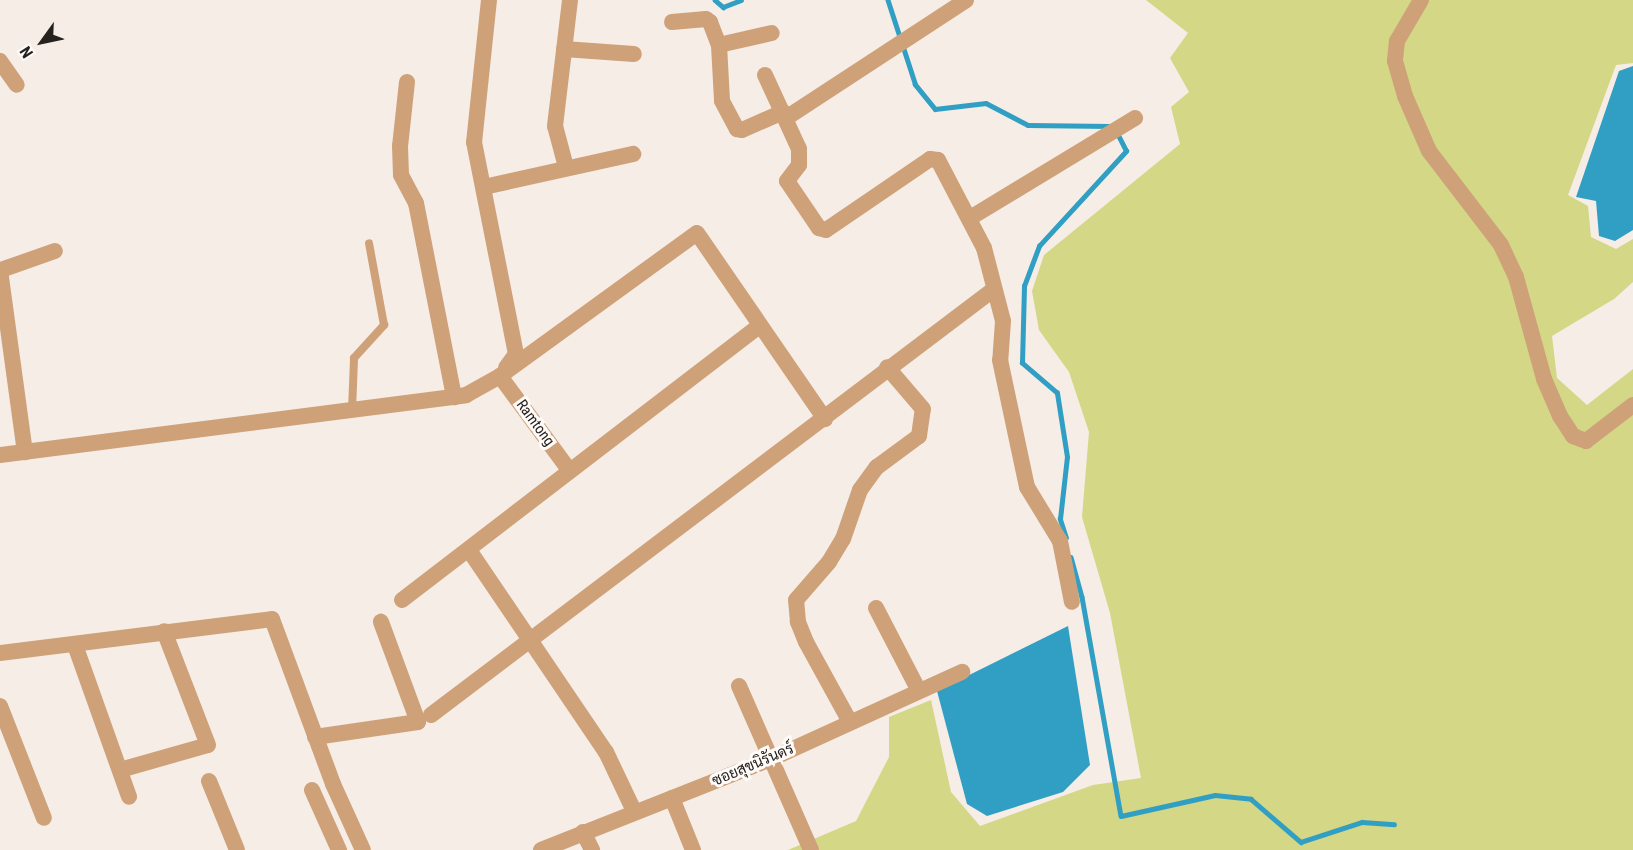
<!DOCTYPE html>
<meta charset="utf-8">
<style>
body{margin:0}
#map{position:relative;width:1633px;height:850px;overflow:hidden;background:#f5ede6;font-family:"Roboto Condensed",Sarabun,sans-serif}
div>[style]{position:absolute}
.green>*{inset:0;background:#d4d786}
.water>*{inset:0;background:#309fc3}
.stream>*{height:4.5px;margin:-2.25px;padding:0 2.25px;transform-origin:2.25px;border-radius:2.25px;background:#309fc3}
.service>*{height:8px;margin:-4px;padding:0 4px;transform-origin:4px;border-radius:4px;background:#cfa179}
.minor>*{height:16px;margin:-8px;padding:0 8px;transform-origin:8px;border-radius:8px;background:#cfa179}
span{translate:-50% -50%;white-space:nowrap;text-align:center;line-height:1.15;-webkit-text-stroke:6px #fffbf8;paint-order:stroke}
.street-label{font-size:15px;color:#24211f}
.north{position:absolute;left:12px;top:12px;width:60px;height:60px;-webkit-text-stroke:4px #fffbf8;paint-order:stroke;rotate:237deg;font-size:16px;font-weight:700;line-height:24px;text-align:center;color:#24211f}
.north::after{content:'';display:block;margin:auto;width:21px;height:27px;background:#24211f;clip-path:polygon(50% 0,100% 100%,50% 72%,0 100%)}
</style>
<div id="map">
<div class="green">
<div style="clip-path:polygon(1146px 0,1633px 0,1633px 63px,1616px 65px,1568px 195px,1588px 206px,1591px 237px,1616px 249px,1633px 239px,1633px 282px,1614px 299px,1552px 336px,1557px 378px,1587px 405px,1633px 369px,1633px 850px,788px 850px,856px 821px,889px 757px,889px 717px,931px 700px,951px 792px,980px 826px,1093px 785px,1141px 778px,1110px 613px,1082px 517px,1089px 432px,1069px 372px,1039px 330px,1032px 291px,1044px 255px,1180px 144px,1171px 107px,1189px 92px,1170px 58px,1188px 33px)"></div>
</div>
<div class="water">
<div style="clip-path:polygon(1633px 66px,1633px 230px,1615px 241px,1599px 236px,1596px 201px,1576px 197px,1619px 71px)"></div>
<div style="clip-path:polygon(1068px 626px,1090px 765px,1063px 792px,987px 816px,967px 804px,937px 691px)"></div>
</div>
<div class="stream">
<div style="left:715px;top:0;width:11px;rotate:41deg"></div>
<div style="left:723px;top:7px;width:19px;rotate:-21deg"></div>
<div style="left:888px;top:0;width:40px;rotate:72deg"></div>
<div style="left:903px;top:46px;width:40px;rotate:72deg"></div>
<div style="left:915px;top:84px;width:32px;rotate:51deg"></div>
<div style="left:935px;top:109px;width:51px;rotate:-6.7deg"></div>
<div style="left:986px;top:103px;width:47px;rotate:27.6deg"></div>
<div style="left:1028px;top:125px;width:82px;rotate:0.7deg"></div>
<div style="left:1066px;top:538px;width:20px;rotate:-108deg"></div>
<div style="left:1060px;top:519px;width:62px;rotate:-83.6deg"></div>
<div style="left:1067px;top:457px;width:65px;rotate:-98.9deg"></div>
<div style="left:1057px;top:393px;width:46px;rotate:-139.4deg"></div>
<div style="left:1022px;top:363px;width:77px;rotate:-88.5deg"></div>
<div style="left:1024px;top:286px;width:43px;rotate:-69.4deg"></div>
<div style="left:1039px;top:246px;width:129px;rotate:-47.5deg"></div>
<div style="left:1126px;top:151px;width:20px;rotate:-117deg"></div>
<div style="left:1071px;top:557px;width:41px;rotate:74.6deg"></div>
<div style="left:1082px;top:597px;width:222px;rotate:79.9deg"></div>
<div style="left:1121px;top:816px;width:96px;rotate:-12.6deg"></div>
<div style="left:1215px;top:795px;width:36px;rotate:6deg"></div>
<div style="left:1251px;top:799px;width:66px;rotate:40.7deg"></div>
<div style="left:1301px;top:842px;width:64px;rotate:-18.2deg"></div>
<div style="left:1362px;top:822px;width:32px;rotate:4deg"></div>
</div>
<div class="service">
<div style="left:352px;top:411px;width:53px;rotate:-87.8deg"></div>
<div style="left:354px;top:358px;width:45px;rotate:-47.7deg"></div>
<div style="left:384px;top:325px;width:83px;rotate:-100.4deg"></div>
</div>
<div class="minor">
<div style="left:489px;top:0;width:143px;rotate:96deg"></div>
<div style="left:474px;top:142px;width:216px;rotate:78.8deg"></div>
<div style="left:516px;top:354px;width:17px;rotate:126deg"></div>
<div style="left:1421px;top:0;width:48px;rotate:120.3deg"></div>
<div style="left:1397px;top:41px;width:20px;rotate:96deg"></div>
<div style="left:1395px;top:61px;width:36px;rotate:74deg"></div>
<div style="left:1405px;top:96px;width:60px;rotate:66.4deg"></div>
<div style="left:1429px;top:151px;width:118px;rotate:52.5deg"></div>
<div style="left:1501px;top:245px;width:35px;rotate:65deg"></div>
<div style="left:1516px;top:277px;width:106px;rotate:74.6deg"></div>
<div style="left:1544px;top:379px;width:40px;rotate:66.6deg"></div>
<div style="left:1560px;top:416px;width:24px;rotate:57deg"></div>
<div style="left:1573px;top:436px;width:14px;rotate:21deg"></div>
<div style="left:1586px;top:441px;width:59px;rotate:-37.5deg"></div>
<div style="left:672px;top:22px;width:34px;rotate:-5deg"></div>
<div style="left:706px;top:19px;width:5px;rotate:37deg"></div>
<div style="left:710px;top:22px;width:25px;rotate:69deg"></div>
<div style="left:719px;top:45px;width:56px;rotate:86.9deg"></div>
<div style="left:722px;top:101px;width:32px;rotate:62deg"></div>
<div style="left:737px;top:129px;width:5px;rotate:11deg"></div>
<div style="left:742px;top:130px;width:45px;rotate:-23.7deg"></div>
<div style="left:719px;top:45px;width:54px;rotate:-12.8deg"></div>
<div style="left:564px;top:49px;width:70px;rotate:4.1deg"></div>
<div style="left:0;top:61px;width:29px;rotate:55deg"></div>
<div style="left:765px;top:75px;width:81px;rotate:65.3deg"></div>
<div style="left:799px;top:149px;width:16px;rotate:90deg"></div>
<div style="left:799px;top:165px;width:20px;rotate:127deg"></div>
<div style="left:787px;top:181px;width:57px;rotate:55.8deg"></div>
<div style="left:819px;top:228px;width:7px;rotate:16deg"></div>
<div style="left:826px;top:230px;width:126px;rotate:-34.3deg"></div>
<div style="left:930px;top:159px;width:8px;rotate:7deg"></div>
<div style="left:938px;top:160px;width:99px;rotate:62.4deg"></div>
<div style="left:984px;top:248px;width:75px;rotate:75.4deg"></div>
<div style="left:1003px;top:321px;width:39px;rotate:94deg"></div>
<div style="left:1000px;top:360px;width:130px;rotate:78deg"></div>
<div style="left:1027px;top:487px;width:63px;rotate:58.6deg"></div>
<div style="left:1060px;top:541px;width:62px;rotate:78.9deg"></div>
<div style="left:407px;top:82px;width:64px;rotate:96.2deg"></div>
<div style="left:400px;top:146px;width:29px;rotate:88deg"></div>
<div style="left:401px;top:175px;width:32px;rotate:62deg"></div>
<div style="left:416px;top:203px;width:198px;rotate:78.9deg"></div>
<div style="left:786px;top:118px;width:215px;rotate:-33.2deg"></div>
<div style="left:566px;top:167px;width:42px;rotate:-105deg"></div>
<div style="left:555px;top:126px;width:127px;rotate:-83.2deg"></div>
<div style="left:484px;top:187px;width:153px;rotate:-12.5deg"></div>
<div style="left:970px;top:218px;width:193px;rotate:-31.2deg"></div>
<div style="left:0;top:270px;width:184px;rotate:82.2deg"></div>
<div style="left:1px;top:270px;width:57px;rotate:-19.4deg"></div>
<div style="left:500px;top:376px;width:117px;rotate:53.7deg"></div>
<div style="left:0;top:455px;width:470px;rotate:-7.3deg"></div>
<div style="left:466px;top:395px;width:39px;rotate:-29deg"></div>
<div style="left:500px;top:376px;width:243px;rotate:-36deg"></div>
<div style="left:697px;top:233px;width:226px;rotate:55.5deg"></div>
<div style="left:469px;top:550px;width:244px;rotate:55.9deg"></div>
<div style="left:606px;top:752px;width:65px;rotate:64.6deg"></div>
<div style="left:402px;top:600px;width:450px;rotate:-37.5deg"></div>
<div style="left:876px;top:608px;width:93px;rotate:62.6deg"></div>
<div style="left:75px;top:645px;width:161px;rotate:70.4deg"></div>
<div style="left:0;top:653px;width:274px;rotate:-7.1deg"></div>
<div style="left:272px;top:619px;width:176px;rotate:69.7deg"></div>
<div style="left:333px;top:784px;width:72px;rotate:65.6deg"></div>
<div style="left:739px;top:686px;width:179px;rotate:66.3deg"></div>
<div style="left:0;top:706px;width:120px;rotate:68.6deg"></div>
<div style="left:431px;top:715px;width:706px;rotate:-37.11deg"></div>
<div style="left:850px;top:722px;width:91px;rotate:-118.8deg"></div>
<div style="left:806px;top:642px;width:22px;rotate:-112deg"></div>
<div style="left:798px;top:622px;width:22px;rotate:-95deg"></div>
<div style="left:796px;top:600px;width:50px;rotate:-49deg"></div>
<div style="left:829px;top:562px;width:27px;rotate:-59deg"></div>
<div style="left:843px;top:539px;width:52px;rotate:-70.9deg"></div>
<div style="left:860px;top:490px;width:29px;rotate:-54deg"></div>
<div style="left:877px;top:467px;width:52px;rotate:-36.4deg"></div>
<div style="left:919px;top:436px;width:27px;rotate:-82deg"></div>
<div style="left:923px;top:409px;width:55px;rotate:-130.6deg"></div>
<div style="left:315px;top:737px;width:104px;rotate:-8.3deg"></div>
<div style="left:418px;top:722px;width:107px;rotate:-110.3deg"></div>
<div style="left:120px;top:770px;width:91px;rotate:-15.9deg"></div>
<div style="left:208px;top:745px;width:122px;rotate:-111.1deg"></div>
<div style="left:209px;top:781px;width:74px;rotate:67.9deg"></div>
<div style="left:312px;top:790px;width:66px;rotate:65.8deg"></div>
<div style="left:672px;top:798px;width:56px;rotate:68deg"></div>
<div style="left:583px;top:832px;width:20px;rotate:63deg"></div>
<div style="left:541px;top:850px;width:250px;rotate:-21.6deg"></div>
<div style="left:773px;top:758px;width:208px;rotate:-24.5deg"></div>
</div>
<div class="street-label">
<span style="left:535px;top:423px;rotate:54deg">Ramtong</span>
<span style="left:753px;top:765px;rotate:-23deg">ซอยสุขนิรันดร์</span>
</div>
<div class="north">N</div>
</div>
